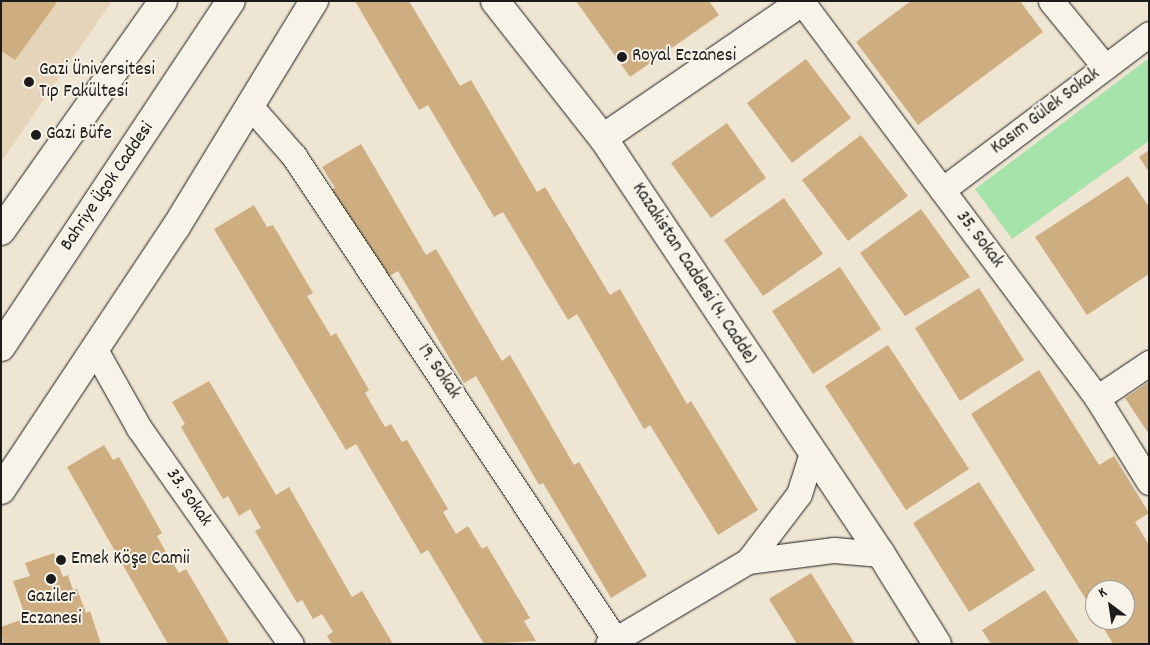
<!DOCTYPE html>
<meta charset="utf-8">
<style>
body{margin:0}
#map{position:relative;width:1150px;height:645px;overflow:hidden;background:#efe5d3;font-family:Dekko,sans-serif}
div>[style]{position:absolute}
.built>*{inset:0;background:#e5d4ba}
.green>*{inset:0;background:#a6e3aa}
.building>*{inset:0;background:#cead81}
.roads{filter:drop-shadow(0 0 1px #1c1c1c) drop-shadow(0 0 1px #1c1c1c)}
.street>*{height:25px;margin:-12.5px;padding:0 12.5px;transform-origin:12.5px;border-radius:12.5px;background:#f7f3e8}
.secondary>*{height:28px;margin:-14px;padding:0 14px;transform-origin:14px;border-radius:14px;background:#f7f3e8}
.primary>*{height:28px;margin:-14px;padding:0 14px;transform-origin:14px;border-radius:14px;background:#f7f3e8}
.dots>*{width:14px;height:14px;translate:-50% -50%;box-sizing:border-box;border:2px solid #f7f3e8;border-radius:50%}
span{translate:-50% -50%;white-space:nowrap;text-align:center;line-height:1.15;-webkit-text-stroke:4px #f7f3e8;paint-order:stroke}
.poi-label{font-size:19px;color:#1c1c1c}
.left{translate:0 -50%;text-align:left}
.street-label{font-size:19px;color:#1c1c1c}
.frame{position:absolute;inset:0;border:2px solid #1c1c1c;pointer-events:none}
.north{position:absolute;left:1085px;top:580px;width:50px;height:50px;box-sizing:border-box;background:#f7f3e8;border:1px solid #9f9d96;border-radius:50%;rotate:329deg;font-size:14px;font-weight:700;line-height:20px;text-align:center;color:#1c1c1c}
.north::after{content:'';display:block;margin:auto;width:18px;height:22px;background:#1c1c1c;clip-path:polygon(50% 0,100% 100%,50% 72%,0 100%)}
</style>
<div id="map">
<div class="built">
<div style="clip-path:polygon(1px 1px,112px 1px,1px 162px)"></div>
</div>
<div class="green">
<div style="clip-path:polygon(1149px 58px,1149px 141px,1012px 239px,975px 189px)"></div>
</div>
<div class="building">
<div style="clip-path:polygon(1px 1px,58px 1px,15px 60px,1px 51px)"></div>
<div style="clip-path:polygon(355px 1px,409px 1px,460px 86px,471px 80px,537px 192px,545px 187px,610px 295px,620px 289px,687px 404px,691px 401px,758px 510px,718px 535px,650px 425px,644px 429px,577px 314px,568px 320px,503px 212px,494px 217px,428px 105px,419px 110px)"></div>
<div style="clip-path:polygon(576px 1px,709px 1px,719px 15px,630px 77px)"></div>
<div style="clip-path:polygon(911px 1px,1020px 1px,1043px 32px,918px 125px,856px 42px)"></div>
<div style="clip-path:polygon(806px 59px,851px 118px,792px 163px,747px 103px)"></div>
<div style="clip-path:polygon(727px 123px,766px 178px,711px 218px,671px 163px)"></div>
<div style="clip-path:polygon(861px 135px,908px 196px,848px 241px,802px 180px)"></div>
<div style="clip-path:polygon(361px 144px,426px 255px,436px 249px,502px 361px,510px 355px,574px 465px,579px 462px,647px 576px,611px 598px,543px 483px,539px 485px,476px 376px,464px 383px,398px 271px,386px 278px,329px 192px,335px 188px,322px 167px)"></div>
<div style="clip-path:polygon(1149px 150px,1149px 172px,1139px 157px)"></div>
<div style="clip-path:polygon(1128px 176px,1149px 207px,1149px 274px,1087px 315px,1035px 237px)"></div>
<div style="clip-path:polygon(784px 198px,823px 254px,763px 296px,724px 240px)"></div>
<div style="clip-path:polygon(254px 205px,267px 227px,273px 225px,313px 293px,307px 296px,331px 336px,336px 333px,369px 390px,365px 393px,385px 427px,391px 424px,402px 442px,407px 440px,448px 509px,443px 512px,456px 534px,468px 526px,482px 549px,487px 546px,530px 618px,524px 621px,536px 641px,484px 644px,428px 550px,421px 554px,356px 444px,346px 450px,214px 229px)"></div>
<div style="clip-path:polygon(921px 209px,970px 277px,905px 316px,860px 253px)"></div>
<div style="clip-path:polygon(840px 267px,881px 329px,813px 374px,772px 311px)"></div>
<div style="clip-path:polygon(979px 288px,1024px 360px,960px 401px,915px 328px)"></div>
<div style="clip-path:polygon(888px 345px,969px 469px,906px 510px,825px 386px)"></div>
<div style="clip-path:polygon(1039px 370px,1099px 465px,1114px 456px,1149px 513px,1135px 522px,1149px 545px,1149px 644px,1113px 644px,1099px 620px,1125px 620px,1125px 590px,1095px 590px,1095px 614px,971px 414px)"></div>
<div style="clip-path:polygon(209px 381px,276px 495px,289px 487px,352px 597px,362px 591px,393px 644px,332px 644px,327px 636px,333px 632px,322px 614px,313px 619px,302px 600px,297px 603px,255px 531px,261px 528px,250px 509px,239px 516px,228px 496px,223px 499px,181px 427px,185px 424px,172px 402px)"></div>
<div style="clip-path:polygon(1149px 382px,1149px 434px,1125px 398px)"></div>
<div style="clip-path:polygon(104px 445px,113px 460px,119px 457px,162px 533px,157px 536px,167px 554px,179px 573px,186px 569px,230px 644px,168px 644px,67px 467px)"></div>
<div style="clip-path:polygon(979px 482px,1035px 570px,969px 612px,913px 523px)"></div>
<div style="clip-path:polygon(54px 553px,63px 577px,68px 575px,73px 590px,77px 589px,86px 613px,90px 611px,101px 644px,3px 644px,1px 627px,26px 618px,13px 581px,30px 576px,25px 563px)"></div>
<div style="clip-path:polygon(811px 573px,855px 644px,797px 644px,769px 599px)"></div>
<div style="clip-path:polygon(1045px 590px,1080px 644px,991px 644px,982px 630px)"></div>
</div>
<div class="roads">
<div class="street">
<div style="left:1051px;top:1px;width:85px;rotate:50.7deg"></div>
<div style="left:802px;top:2px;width:494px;rotate:53.3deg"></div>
<div style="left:1097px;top:398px;width:99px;rotate:58.2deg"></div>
<div style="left:250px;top:106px;width:67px;rotate:48.7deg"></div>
<div style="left:294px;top:156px;width:586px;rotate:56.42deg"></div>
<div style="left:942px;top:190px;width:259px;rotate:-37deg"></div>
<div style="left:94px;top:348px;width:92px;rotate:60.6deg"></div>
<div style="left:139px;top:428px;width:264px;rotate:54.9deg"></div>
<div style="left:1097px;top:398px;width:63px;rotate:-33.9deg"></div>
<div style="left:748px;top:561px;width:87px;rotate:-7.3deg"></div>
<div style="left:834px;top:550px;width:47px;rotate:4.9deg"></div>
<div style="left:608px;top:644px;width:163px;rotate:-30.7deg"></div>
<div style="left:748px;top:561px;width:84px;rotate:-52.7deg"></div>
<div style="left:799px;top:494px;width:43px;rotate:-72.4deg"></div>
</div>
<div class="secondary">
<div style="left:495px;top:1px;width:174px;rotate:51.8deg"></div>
<div style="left:603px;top:138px;width:500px;rotate:56.25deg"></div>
<div style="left:881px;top:554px;width:106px;rotate:58.1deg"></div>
<div style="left:603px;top:138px;width:242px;rotate:-34.4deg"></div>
<div style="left:1px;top:490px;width:316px;rotate:-56.4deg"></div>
<div style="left:176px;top:227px;width:265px;rotate:-58.6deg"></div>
</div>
<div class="primary">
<div style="left:1px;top:231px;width:281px;rotate:-54.8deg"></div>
<div style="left:1px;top:347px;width:415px;rotate:-56.4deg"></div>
</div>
</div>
<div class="dots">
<div style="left:622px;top:57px;background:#1c1c1c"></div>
<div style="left:29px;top:82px;background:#1c1c1c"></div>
<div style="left:36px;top:135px;background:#1c1c1c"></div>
<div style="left:61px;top:560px;background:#1c1c1c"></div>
<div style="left:51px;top:579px;background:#1c1c1c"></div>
</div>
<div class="poi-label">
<span class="left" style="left:632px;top:57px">Royal Eczanesi</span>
<span class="left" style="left:39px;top:82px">Gazi Üniversitesi<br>Tıp Fakültesi</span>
<span class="left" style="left:46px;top:135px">Gazi Büfe</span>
<span class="left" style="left:71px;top:560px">Emek Köşe Camii</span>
<span style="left:51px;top:609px">Gaziler<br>Eczanesi</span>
</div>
<div class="street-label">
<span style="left:1046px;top:112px;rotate:-37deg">Kasım Gülek Sokak</span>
<span style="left:108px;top:187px;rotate:-56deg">Bahriye Üçok Caddesi</span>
<span style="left:979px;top:240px;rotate:53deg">35. Sokak</span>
<span style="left:693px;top:274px;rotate:57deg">Kazakistan Caddesi (4. Cadde)</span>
<span style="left:438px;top:372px;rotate:56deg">19. Sokak</span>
<span style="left:188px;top:498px;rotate:55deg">33. Sokak</span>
</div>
<div class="frame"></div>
<div class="north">K</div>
</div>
